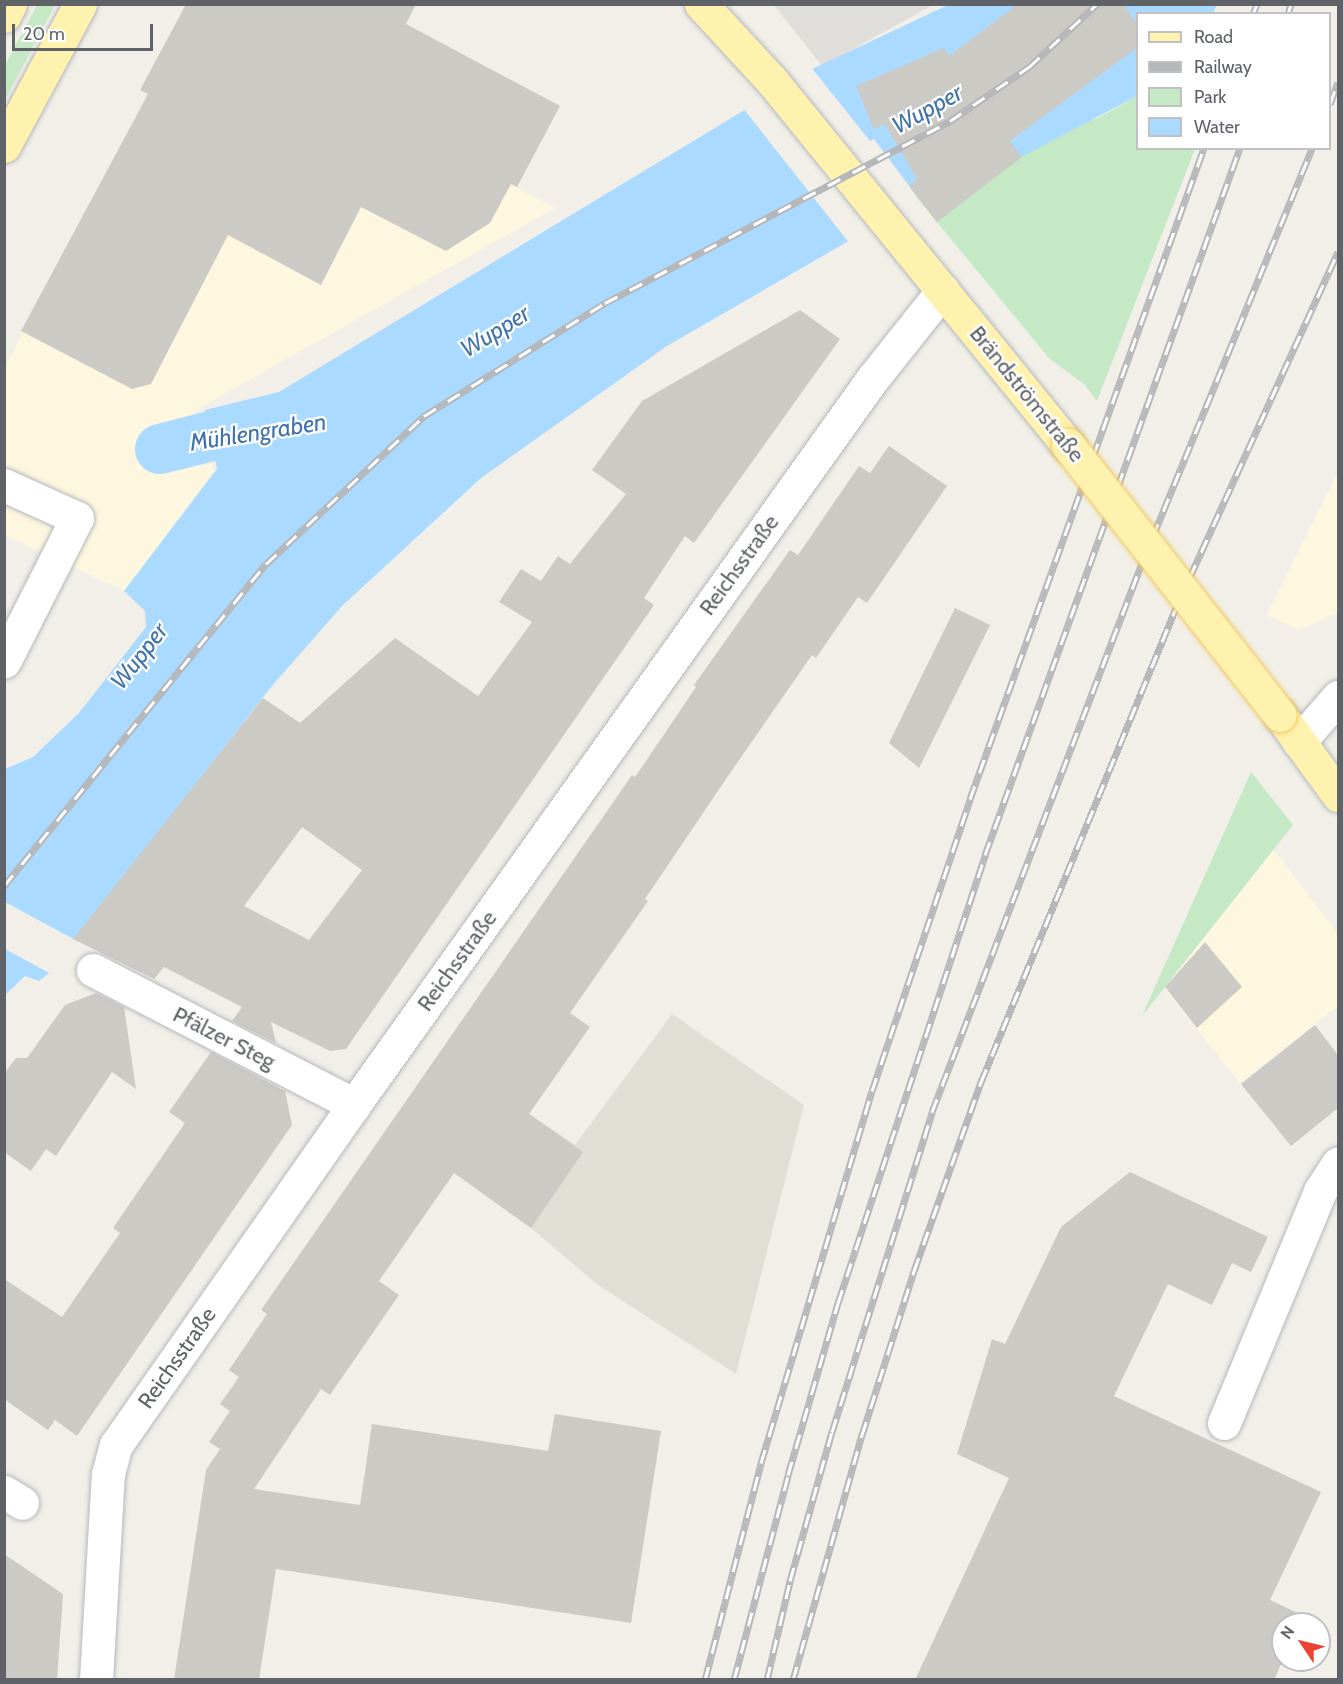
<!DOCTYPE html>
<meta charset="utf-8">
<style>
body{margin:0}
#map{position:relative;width:1343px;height:1684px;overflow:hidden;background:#f1efe8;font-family:Cabin,sans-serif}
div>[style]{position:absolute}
.commercial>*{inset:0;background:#fef7e0}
.industrial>*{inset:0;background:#e0deda}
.education>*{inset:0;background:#e1ded6}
.green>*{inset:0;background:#c5e8c5}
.water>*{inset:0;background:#aadaff}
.pier>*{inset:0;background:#f1efe8}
.canal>*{height:50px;margin:-25px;padding:0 25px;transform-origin:25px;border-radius:25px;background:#aadaff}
.building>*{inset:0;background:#cccac5}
.roads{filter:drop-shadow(0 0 2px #b5b8bc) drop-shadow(0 0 2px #b5b8bc)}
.minor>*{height:33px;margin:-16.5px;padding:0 16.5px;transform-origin:16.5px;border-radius:16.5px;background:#fff}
.major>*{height:33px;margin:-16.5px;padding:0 16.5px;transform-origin:16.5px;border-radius:16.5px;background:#fff2af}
.rail>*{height:7px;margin-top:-3.5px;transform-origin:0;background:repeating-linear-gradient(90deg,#fff 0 14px,#b6b7b8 0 28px);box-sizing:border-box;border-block:2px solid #b6b7b8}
.bridges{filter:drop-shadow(0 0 2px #f2c960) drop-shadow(0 0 2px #f2c960)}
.major-bridge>*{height:33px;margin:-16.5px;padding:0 16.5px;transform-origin:16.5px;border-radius:16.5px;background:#fff2af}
span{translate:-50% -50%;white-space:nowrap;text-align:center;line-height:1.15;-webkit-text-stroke:4.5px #fff;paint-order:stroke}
.street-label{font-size:22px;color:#5f6368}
.water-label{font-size:24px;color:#4174aa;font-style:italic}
.frame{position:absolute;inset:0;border:6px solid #5f6368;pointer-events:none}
.legend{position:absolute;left:1136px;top:12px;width:195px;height:138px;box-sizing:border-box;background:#fff;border:2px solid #bfc1c3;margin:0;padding:8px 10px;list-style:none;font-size:18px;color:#5f6368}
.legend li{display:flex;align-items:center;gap:12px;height:30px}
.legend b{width:30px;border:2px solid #bfc1c3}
.north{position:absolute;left:1271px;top:1612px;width:60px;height:60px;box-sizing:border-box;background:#fff;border:2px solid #bfc1c3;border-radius:50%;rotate:305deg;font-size:16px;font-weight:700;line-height:24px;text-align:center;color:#5f6368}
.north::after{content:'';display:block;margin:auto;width:21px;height:27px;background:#ea4335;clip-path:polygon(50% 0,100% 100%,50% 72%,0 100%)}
.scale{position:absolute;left:12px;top:24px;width:141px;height:27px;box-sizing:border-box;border:3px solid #5f6368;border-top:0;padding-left:8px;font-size:18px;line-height:21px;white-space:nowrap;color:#5f6368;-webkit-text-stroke:4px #fff;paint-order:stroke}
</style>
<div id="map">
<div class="commercial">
<div style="clip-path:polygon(185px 5px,360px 5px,320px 83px,555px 208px,203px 406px,186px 419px,167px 421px,157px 432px,164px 464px,172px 469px,212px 464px,214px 471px,124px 591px,5px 535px,5px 367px,148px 94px,140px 90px)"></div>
<div style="clip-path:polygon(1338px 472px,1338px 613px,1298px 630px,1267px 615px)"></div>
<div style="clip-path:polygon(1273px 849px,1338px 934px,1338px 1006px,1240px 1083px,1164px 988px)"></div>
</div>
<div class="industrial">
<div style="clip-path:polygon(774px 5px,933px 5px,822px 66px)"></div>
</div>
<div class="education">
<div style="clip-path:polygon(672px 1014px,804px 1105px,736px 1374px,598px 1285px,531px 1228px,474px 1187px,527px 1112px,575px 1145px)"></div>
</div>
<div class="green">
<div style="clip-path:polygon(37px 5px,55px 5px,5px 100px,5px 65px)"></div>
<div style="clip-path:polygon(1137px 96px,1138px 148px,1195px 149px,1097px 401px,1085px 385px,1049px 358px,913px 193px,928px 183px,1100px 117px)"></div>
<div style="clip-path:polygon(1251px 772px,1293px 825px,1142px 1016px)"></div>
</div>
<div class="water">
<div style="clip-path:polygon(948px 5px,1217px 5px,1213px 13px,1138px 14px,1137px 96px,1014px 161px,928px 183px,847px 242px,667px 346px,481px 478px,342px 606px,271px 687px,49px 973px,39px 981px,25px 976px,5px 995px,5px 769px,33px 757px,79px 713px,146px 627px,145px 611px,124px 591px,217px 469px,205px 410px,279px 392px,814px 68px)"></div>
</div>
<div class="pier">
<div style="clip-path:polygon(811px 67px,870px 141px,874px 139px,916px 195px,850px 244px,743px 108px)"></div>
<div style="clip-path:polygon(5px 902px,77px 941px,51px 974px,5px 949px)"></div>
</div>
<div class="canal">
<div style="left:160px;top:449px;width:53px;rotate:-14.3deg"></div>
<div style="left:211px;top:436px;width:69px;rotate:-7.5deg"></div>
</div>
<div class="building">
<div style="clip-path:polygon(186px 4px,416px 4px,406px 24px,560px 106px,517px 187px,511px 184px,490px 223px,446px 251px,361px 207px,321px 285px,228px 235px,151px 384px,132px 389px,21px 331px,148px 94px,140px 90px)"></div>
<div style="clip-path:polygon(1018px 4px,1123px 4px,1137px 24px,1137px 48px,1010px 141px,1022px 157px,937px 222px,909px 186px,917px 179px,885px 124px,874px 129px,856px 86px,944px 48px,949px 56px)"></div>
<div style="clip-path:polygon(evenodd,800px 310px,840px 339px,694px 543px,685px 536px,644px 598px,654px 605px,346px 1049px,330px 1051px,271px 1022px,276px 1043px,232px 1021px,242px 1007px,164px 967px,154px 979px,73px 939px,263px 698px,300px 723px,395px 638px,478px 696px,532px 622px,499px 602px,521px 569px,541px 581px,558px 556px,570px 564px,626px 494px,592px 470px,642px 401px,800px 310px,302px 827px,362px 870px,309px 940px,244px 906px,302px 827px)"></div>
<div style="clip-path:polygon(889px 446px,947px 486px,867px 603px,858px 597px,816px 658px,812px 655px,728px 776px,645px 899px,648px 901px,570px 1013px,590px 1027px,529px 1114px,583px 1152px,531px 1228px,454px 1173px,379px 1281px,399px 1295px,330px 1395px,321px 1389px,254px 1489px,360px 1505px,372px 1424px,548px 1451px,555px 1414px,661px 1431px,631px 1623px,276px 1569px,259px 1680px,174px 1680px,206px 1470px,220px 1449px,209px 1442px,230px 1411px,220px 1404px,239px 1377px,229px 1370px,267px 1314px,261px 1310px,632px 775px,635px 777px,665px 733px,696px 687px,694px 685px,790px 550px,798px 555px,859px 466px,870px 473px)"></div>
<div style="clip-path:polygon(955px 608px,990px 625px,919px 768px,889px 743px)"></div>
<div style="clip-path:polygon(1205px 942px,1242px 987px,1197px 1028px,1165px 987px)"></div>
<div style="clip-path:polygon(96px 993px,124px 1007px,136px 1089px,112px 1072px,56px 1156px,46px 1149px,31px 1171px,4px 1152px,4px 1074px,16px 1058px,27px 1058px,65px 1005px)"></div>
<div style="clip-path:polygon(1315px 1025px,1338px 1055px,1338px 1108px,1291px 1146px,1241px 1084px)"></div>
<div style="clip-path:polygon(211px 1052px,285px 1091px,292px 1125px,77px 1436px,55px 1420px,48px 1430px,4px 1399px,4px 1279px,62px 1317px,120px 1233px,113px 1228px,185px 1123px,169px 1112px)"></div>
<div style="clip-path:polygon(1130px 1172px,1268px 1237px,1251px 1272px,1232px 1263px,1212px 1305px,1168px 1284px,1114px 1396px,1321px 1492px,1270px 1600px,1304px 1616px,1300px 1624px,1283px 1624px,1283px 1660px,1274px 1680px,915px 1680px,1009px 1478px,957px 1454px,992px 1339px,1005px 1344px,1061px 1227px)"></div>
<div style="clip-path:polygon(4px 1554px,63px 1594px,57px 1680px,4px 1680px)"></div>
</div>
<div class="roads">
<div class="minor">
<div style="left:4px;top:485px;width:80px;rotate:24.3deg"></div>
<div style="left:77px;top:518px;width:161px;rotate:116.9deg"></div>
<div style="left:1299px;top:742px;width:60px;rotate:-49.1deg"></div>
<div style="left:93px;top:970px;width:294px;rotate:27.3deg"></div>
<div style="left:1224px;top:1423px;width:251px;rotate:-67.5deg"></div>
<div style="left:1320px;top:1191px;width:33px;rotate:-57deg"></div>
<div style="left:4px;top:1492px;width:21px;rotate:31deg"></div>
<div style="left:96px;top:1680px;width:206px;rotate:-86.7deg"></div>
<div style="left:108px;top:1474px;width:30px;rotate:-75deg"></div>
<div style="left:116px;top:1445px;width:415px;rotate:-55deg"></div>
<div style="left:354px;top:1105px;width:893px;rotate:-54.48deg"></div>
<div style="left:873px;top:378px;width:112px;rotate:-51.5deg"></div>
</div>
<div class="major">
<div style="left:701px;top:4px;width:105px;rotate:47.3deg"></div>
<div style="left:772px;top:81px;width:469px;rotate:50.9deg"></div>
<div style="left:4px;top:16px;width:13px;rotate:-63deg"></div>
<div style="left:4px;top:146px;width:161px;rotate:-61.8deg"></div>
<div style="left:1280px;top:715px;width:99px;rotate:54.1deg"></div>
</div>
</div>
<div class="rail">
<div style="left:1253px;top:14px;width:11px;rotate:-68deg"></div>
<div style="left:1288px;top:14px;width:10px;rotate:-73deg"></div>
<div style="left:1330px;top:104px;width:23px;rotate:-70deg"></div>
<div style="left:4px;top:886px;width:415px;rotate:-50.9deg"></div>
<div style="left:266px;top:564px;width:216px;rotate:-43.1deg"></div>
<div style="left:424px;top:416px;width:213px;rotate:-32deg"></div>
<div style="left:605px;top:303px;width:390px;rotate:-27.8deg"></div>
<div style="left:950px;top:121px;width:96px;rotate:-34.4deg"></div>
<div style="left:1029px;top:67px;width:93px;rotate:-42.8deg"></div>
<div style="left:705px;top:1680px;width:224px;rotate:-75.5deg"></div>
<div style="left:761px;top:1463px;width:388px;rotate:-73.4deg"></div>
<div style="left:872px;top:1091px;width:308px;rotate:-71.4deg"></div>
<div style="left:970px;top:799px;width:692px;rotate:-70.23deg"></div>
<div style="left:734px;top:1680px;width:212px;rotate:-75.2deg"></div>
<div style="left:788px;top:1475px;width:179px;rotate:-73.8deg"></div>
<div style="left:838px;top:1303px;width:472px;rotate:-71.8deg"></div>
<div style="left:985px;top:855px;width:752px;rotate:-70.17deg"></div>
<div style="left:767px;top:1680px;width:102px;rotate:-76.9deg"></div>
<div style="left:790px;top:1581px;width:155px;rotate:-74.3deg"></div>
<div style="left:832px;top:1432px;width:335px;rotate:-72.6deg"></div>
<div style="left:932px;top:1112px;width:588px;rotate:-69.07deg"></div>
<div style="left:1142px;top:563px;width:448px;rotate:-67.7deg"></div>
<div style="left:793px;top:1680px;width:255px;rotate:-74.3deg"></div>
<div style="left:862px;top:1435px;width:172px;rotate:-72.4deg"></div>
<div style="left:914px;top:1271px;width:201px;rotate:-70.5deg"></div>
<div style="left:981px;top:1082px;width:518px;rotate:-67.64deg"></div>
<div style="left:1178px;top:603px;width:386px;rotate:-65.5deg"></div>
</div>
<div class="bridges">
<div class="major-bridge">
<div style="left:1068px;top:445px;width:343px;rotate:51.9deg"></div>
</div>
</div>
<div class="street-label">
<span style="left:1027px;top:394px;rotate:51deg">Brändströmstraße</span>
<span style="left:739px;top:565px;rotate:-54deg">Reichsstraße</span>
<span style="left:457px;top:961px;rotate:-54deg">Reichsstraße</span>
<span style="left:224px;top:1038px;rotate:27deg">Pfälzer Steg</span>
<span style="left:177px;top:1358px;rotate:-55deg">Reichsstraße</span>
</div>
<div class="water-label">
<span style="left:927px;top:109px;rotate:-29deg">Wupper</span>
<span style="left:495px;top:331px;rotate:-32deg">Wupper</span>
<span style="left:258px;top:432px;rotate:-9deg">Mühlengraben</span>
<span style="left:139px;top:656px;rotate:-52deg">Wupper</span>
</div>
<div class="frame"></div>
<ul class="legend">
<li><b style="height:8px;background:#fff2af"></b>Road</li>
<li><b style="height:8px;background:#b6b7b8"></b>Railway</li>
<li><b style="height:16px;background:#c5e8c5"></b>Park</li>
<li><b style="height:16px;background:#aadaff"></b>Water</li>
</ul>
<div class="north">N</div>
<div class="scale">20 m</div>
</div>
